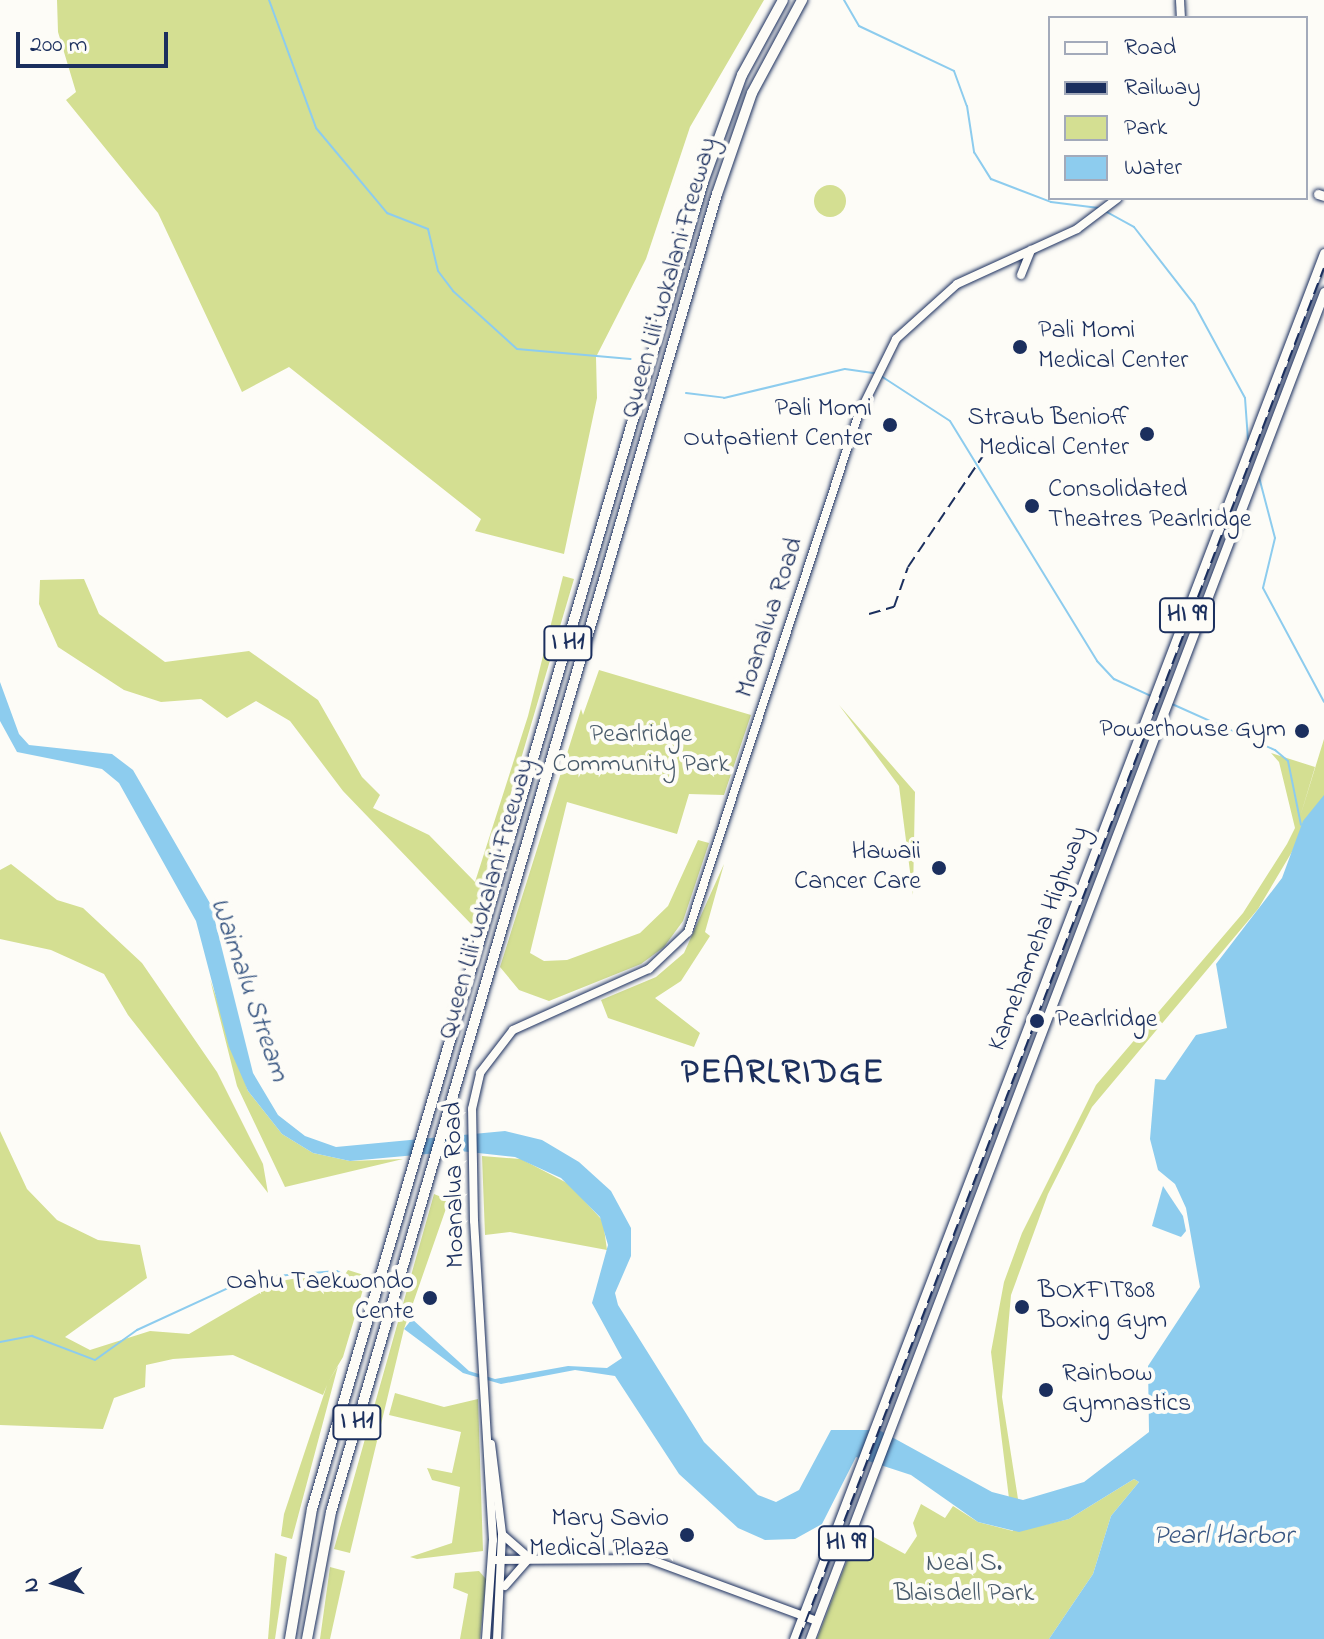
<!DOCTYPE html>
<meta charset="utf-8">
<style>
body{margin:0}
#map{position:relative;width:1324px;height:1639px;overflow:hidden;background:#fdfcf7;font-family:"Indie Flower",sans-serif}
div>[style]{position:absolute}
.green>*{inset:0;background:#d4df92}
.round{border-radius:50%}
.water>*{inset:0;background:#8dccee}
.stream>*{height:2px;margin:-1px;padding:0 1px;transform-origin:1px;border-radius:1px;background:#8dccee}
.roads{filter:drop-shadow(0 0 2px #1b2f5e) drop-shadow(0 0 2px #1b2f5e)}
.secondary>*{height:8px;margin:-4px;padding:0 4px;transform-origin:4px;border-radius:4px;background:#fdfcf7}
.primary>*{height:9px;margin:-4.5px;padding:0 4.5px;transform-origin:4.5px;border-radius:4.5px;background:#fdfcf7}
.highway>*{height:10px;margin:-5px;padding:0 5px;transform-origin:5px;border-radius:5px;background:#fdfcf7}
.rail>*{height:2px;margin-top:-1px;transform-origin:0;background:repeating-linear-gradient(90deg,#1b2f5e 0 12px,transparent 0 18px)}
.dots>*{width:22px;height:22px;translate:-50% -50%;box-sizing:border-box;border:4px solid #fdfcf7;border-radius:50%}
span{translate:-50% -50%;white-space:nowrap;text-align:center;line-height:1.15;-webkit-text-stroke:8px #fdfcf7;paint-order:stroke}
.shield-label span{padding:2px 6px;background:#fdfcf7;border:2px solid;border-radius:6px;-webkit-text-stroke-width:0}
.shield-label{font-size:24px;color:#1b2f5e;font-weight:700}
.street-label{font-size:26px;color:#1b2f5e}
.poi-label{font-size:26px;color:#1b2f5e}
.left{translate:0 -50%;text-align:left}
.right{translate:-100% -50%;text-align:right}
.park-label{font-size:26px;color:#495b6b}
.water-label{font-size:28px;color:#385682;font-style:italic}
.district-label{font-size:34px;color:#1b2f5e;font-weight:700;letter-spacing:2px}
.legend{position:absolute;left:1048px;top:16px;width:260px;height:184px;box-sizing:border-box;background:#fdfcf7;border:2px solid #a3aaba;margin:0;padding:10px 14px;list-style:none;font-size:24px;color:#1b2f5e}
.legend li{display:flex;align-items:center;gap:16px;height:40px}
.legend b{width:40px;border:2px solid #a3aaba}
.north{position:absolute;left:16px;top:1543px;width:80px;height:80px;-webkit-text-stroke:6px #fdfcf7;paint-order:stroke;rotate:265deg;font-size:22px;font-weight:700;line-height:32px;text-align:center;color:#1b2f5e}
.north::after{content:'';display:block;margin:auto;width:28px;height:36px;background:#1b2f5e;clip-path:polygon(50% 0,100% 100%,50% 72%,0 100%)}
.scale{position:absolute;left:16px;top:32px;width:152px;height:36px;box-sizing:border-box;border:4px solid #1b2f5e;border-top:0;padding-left:10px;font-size:24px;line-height:28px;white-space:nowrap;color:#1b2f5e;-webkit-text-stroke:6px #fdfcf7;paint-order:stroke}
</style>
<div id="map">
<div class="green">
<div style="clip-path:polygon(57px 0,764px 0,690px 127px,646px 259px,596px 357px,597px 398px,564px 554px,475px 531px,481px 519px,289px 367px,242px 392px,158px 213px,66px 100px,76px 92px,58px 32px)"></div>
<div class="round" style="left:814px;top:185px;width:32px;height:32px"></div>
<div style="clip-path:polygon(563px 576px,574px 579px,472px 925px,343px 791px,290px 721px,256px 701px,227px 718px,201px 699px,161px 702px,124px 690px,58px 647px,39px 604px,40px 580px,84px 579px,99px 614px,165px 662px,249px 651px,318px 700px,362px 777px,380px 795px,373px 808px,429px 835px,475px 882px,528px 716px)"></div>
<div style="clip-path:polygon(599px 670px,751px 715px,724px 795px,689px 794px,677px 834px,567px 802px,530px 953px,544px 961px,567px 960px,640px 933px,668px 906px,698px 840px,709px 843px,683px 921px,664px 947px,641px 964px,549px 1001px,519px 990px,500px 967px,581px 709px,583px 715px)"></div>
<div style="clip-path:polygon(839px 705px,915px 792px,913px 895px,899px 786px)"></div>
<div style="clip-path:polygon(1324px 739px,1324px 798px,1258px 909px,1092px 1107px,1048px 1194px,1011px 1295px,1002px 1397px,1018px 1499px,1035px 1527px,1069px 1519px,1134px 1479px,1139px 1482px,1111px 1516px,1093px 1574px,1049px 1639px,817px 1639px,859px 1529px,905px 1554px,917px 1536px,913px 1523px,921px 1504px,945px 1518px,953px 1506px,978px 1522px,1013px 1531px,991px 1352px,1004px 1282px,1022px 1233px,1096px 1085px,1243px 913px,1287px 844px,1295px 828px,1279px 762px,1271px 753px,1315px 767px,1300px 817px)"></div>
<div style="clip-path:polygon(11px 864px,57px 900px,83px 908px,142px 963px,217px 1072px,263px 1164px,268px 1193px,128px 1015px,104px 974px,51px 950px,0 939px,0 870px)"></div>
<div style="clip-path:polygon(724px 864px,705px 932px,710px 936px,681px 981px,655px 998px,700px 1033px,694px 1047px,608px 1018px,601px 1000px,656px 977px,684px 953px)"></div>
<div style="clip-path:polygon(210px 979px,248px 1091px,282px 1134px,313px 1153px,350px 1161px,403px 1159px,285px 1187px,237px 1086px)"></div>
<div style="clip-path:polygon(0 1131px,27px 1189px,57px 1220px,98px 1240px,140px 1245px,147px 1278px,65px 1337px,90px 1350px,150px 1331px,189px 1334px,280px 1281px,304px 1277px,339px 1283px,348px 1270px,367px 1276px,343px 1357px,328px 1382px,338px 1366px,292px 1539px,281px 1536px,284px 1514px,327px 1385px,323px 1395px,233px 1355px,173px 1359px,146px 1365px,145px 1387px,114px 1398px,103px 1429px,0 1425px)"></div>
<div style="clip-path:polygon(482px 1156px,521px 1159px,569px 1184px,603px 1221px,607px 1250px,510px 1232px,485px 1235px)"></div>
<div style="clip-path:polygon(434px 1194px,449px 1200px,404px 1329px,350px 1553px,334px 1549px)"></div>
<div style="clip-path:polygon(395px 1393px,444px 1407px,478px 1399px,483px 1551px,417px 1559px,410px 1557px,452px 1543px,460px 1487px,432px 1480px,427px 1468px,452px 1473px,461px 1432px,389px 1415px)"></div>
<div style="clip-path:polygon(275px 1553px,287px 1557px,275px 1639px,268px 1639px)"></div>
<div style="clip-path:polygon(330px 1567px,345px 1571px,330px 1639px,320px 1639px)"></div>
<div style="clip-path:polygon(479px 1571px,486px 1579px,480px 1639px,460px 1639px,468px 1594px,453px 1588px,455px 1573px)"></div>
</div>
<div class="water">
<div style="clip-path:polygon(0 682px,19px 734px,29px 745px,112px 754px,133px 770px,211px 905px,253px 1073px,278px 1115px,305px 1136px,336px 1147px,505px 1131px,542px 1140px,579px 1162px,611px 1191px,631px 1228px,631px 1256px,615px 1293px,618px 1305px,704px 1442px,758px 1495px,776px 1502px,799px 1490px,831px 1430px,879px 1430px,992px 1492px,1023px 1500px,1084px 1482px,1149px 1432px,1148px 1366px,1200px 1287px,1186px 1208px,1175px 1184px,1158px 1170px,1150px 1139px,1155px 1079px,1165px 1080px,1196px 1035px,1227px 1028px,1216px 964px,1282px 878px,1303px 821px,1324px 795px,1324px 1639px,1049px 1639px,1093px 1574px,1111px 1516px,1139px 1482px,1134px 1479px,1069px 1519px,1019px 1532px,978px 1522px,911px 1475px,856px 1457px,822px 1524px,795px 1539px,765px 1540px,738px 1528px,679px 1474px,615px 1376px,575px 1370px,501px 1384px,463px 1373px,404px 1329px,412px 1319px,469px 1371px,495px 1379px,568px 1366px,607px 1368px,622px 1358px,592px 1303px,608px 1245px,600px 1217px,561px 1178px,515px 1157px,460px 1151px,350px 1161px,313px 1153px,282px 1134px,248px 1091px,229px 1047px,196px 921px,119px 783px,102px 769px,17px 752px,0 721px)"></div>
<div style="clip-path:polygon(1163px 1186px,1183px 1216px,1186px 1231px,1181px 1237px,1152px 1226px)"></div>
</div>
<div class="stream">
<div style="left:269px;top:0;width:136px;rotate:69.8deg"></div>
<div style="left:316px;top:128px;width:111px;rotate:50.1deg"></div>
<div style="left:387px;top:213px;width:44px;rotate:21.3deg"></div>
<div style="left:428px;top:229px;width:43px;rotate:76.6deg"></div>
<div style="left:438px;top:271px;width:25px;rotate:53deg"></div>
<div style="left:453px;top:291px;width:86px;rotate:42.2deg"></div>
<div style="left:517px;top:349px;width:114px;rotate:5deg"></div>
<div style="left:844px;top:0;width:30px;rotate:60deg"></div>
<div style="left:859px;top:26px;width:105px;rotate:25.3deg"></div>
<div style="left:954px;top:71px;width:37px;rotate:70deg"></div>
<div style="left:967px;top:106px;width:47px;rotate:81.3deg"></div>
<div style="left:974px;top:152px;width:32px;rotate:58deg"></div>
<div style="left:991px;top:179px;width:64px;rotate:21deg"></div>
<div style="left:1051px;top:202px;width:48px;rotate:7.1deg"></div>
<div style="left:1105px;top:211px;width:33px;rotate:29deg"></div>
<div style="left:1134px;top:227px;width:98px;rotate:52.1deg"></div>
<div style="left:1194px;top:304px;width:107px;rotate:61.5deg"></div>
<div style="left:1245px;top:398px;width:42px;rotate:85.9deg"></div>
<div style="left:881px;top:376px;width:82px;rotate:33.1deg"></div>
<div style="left:950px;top:421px;width:281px;rotate:58.5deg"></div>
<div style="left:1097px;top:661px;width:25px;rotate:47deg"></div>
<div style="left:1114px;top:679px;width:41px;rotate:24.7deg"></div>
<div style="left:686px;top:393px;width:38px;rotate:7deg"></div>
<div style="left:724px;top:398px;width:124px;rotate:-13.5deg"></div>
<div style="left:845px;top:369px;width:30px;rotate:8deg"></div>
<div style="left:1259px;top:477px;width:63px;rotate:75.3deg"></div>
<div style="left:1275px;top:538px;width:51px;rotate:103.5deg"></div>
<div style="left:1263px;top:588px;width:129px;rotate:61.8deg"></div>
<div style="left:1172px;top:704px;width:113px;rotate:24.1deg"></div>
<div style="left:1275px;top:750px;width:17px;rotate:40deg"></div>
<div style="left:1288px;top:761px;width:65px;rotate:78.5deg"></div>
<div style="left:0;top:1342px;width:33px;rotate:-11deg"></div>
<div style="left:32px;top:1336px;width:67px;rotate:20.9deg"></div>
<div style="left:95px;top:1360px;width:52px;rotate:-35.5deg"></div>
<div style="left:137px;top:1330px;width:124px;rotate:-24.7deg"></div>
<div style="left:250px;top:1278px;width:87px;rotate:-4.6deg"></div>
<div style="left:337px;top:1271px;width:31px;rotate:29deg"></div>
</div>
<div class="roads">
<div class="secondary">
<div style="left:1180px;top:0;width:18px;rotate:87deg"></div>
<div style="left:1021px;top:275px;width:27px;rotate:-68deg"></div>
<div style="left:491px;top:1444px;width:91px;rotate:83deg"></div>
<div style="left:502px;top:1534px;width:105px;rotate:92.7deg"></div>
<div style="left:504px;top:1536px;width:33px;rotate:41deg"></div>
<div style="left:493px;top:1560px;width:156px;rotate:-0.4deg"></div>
<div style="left:649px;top:1559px;width:179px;rotate:20.3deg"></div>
<div style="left:505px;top:1586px;width:37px;rotate:-49deg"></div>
<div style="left:486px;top:1639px;width:99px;rotate:-86deg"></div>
<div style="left:493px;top:1540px;width:320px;rotate:-93.4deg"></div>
<div style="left:474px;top:1221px;width:112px;rotate:-91deg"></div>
<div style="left:472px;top:1109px;width:37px;rotate:-77deg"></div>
<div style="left:480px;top:1073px;width:54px;rotate:-52.5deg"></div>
<div style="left:513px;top:1030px;width:149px;rotate:-24.2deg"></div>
<div style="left:649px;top:969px;width:54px;rotate:-43.5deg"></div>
<div style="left:688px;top:932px;width:543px;rotate:-71.77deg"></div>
<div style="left:858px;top:416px;width:86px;rotate:-63.7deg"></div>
<div style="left:896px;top:339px;width:82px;rotate:-42deg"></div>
<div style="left:957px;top:284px;width:132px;rotate:-24.6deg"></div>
<div style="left:1077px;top:229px;width:51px;rotate:-37.1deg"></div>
</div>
<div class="primary">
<div style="left:1318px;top:194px;width:6px;rotate:18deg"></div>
<div style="left:794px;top:1639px;width:1484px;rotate:-69.07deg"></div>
<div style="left:810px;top:1639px;width:1442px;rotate:-69.11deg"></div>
</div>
<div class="highway">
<div style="left:290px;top:1639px;width:132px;rotate:-80.4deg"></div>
<div style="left:312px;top:1509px;width:1383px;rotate:-73.58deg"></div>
<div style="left:703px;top:182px;width:114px;rotate:-70deg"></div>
<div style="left:742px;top:75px;width:85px;rotate:-61.3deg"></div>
<div style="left:307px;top:1639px;width:129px;rotate:-79.3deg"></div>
<div style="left:331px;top:1512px;width:1373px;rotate:-73.68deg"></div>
<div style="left:717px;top:194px;width:107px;rotate:-70.9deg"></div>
<div style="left:752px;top:93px;width:106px;rotate:-61.7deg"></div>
</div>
</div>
<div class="rail">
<div style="left:869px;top:614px;width:26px;rotate:-16deg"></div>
<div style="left:894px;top:607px;width:42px;rotate:-70.7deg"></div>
<div style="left:908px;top:567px;width:141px;rotate:-56deg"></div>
<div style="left:987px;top:450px;width:22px;rotate:-16deg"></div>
<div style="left:1008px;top:444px;width:19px;rotate:39deg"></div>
<div style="left:799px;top:1639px;width:1468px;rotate:-69.05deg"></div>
</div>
<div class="dots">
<div style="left:1020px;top:347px;background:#1b2f5e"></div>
<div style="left:890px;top:425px;background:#1b2f5e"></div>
<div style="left:1147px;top:434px;background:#1b2f5e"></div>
<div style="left:1032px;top:506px;background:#1b2f5e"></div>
<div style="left:1302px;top:731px;background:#1b2f5e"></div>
<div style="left:939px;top:868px;background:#1b2f5e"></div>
<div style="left:1037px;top:1021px;background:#1b2f5e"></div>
<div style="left:430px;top:1298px;background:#1b2f5e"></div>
<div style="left:1022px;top:1307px;background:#1b2f5e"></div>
<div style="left:1046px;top:1390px;background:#1b2f5e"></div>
<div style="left:687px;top:1535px;background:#1b2f5e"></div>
</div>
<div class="shield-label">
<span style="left:1187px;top:615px">HI 99</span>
<span style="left:568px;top:643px">I H1</span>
<span style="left:357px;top:1422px">I H1</span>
<span style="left:846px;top:1543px">HI 99</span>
</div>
<div class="street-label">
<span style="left:671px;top:278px;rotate:-74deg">Queen Liliʻuokalani Freeway</span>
<span style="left:771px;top:618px;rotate:-72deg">Moanalua Road</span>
<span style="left:488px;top:899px;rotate:-74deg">Queen Liliʻuokalani Freeway</span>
<span style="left:1040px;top:939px;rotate:-69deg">Kamehameha Highway</span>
<span style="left:456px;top:1185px;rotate:-91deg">Moanalua Road</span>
</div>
<div class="poi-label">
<span class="left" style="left:1038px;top:347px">Pali Momi<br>Medical Center</span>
<span class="right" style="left:872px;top:425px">Pali Momi<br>Outpatient Center</span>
<span class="right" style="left:1129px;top:434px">Straub Benioff<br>Medical Center</span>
<span class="left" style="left:1048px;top:506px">Consolidated<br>Theatres Pearlridge</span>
<span class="right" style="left:1286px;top:731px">Powerhouse Gym</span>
<span class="right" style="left:921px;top:868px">Hawaii<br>Cancer Care</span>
<span class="left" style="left:1055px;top:1021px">Pearlridge</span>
<span class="right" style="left:414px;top:1298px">Oahu Taekwondo<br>Cente</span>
<span class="left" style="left:1038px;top:1307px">BOXFIT808<br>Boxing Gym</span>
<span class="left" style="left:1062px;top:1390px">Rainbow<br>Gymnastics</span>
<span class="right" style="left:669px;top:1535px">Mary Savio<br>Medical Plaza</span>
</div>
<div class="park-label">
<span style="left:641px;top:751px">Pearlridge<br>Community Park</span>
<span style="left:964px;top:1580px">Neal S.<br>Blaisdell Park</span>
</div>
<div class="water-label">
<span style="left:248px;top:990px;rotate:71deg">Waimalu Stream</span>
<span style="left:1223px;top:1537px">Pearl Harbor</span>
</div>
<div class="district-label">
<span style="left:783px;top:1075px">PEARLRIDGE</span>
</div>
<ul class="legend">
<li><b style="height:10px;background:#fdfcf7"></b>Road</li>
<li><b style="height:10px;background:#1b2f5e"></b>Railway</li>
<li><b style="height:22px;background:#d4df92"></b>Park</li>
<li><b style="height:22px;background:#8dccee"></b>Water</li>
</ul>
<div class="north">N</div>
<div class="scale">200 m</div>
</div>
